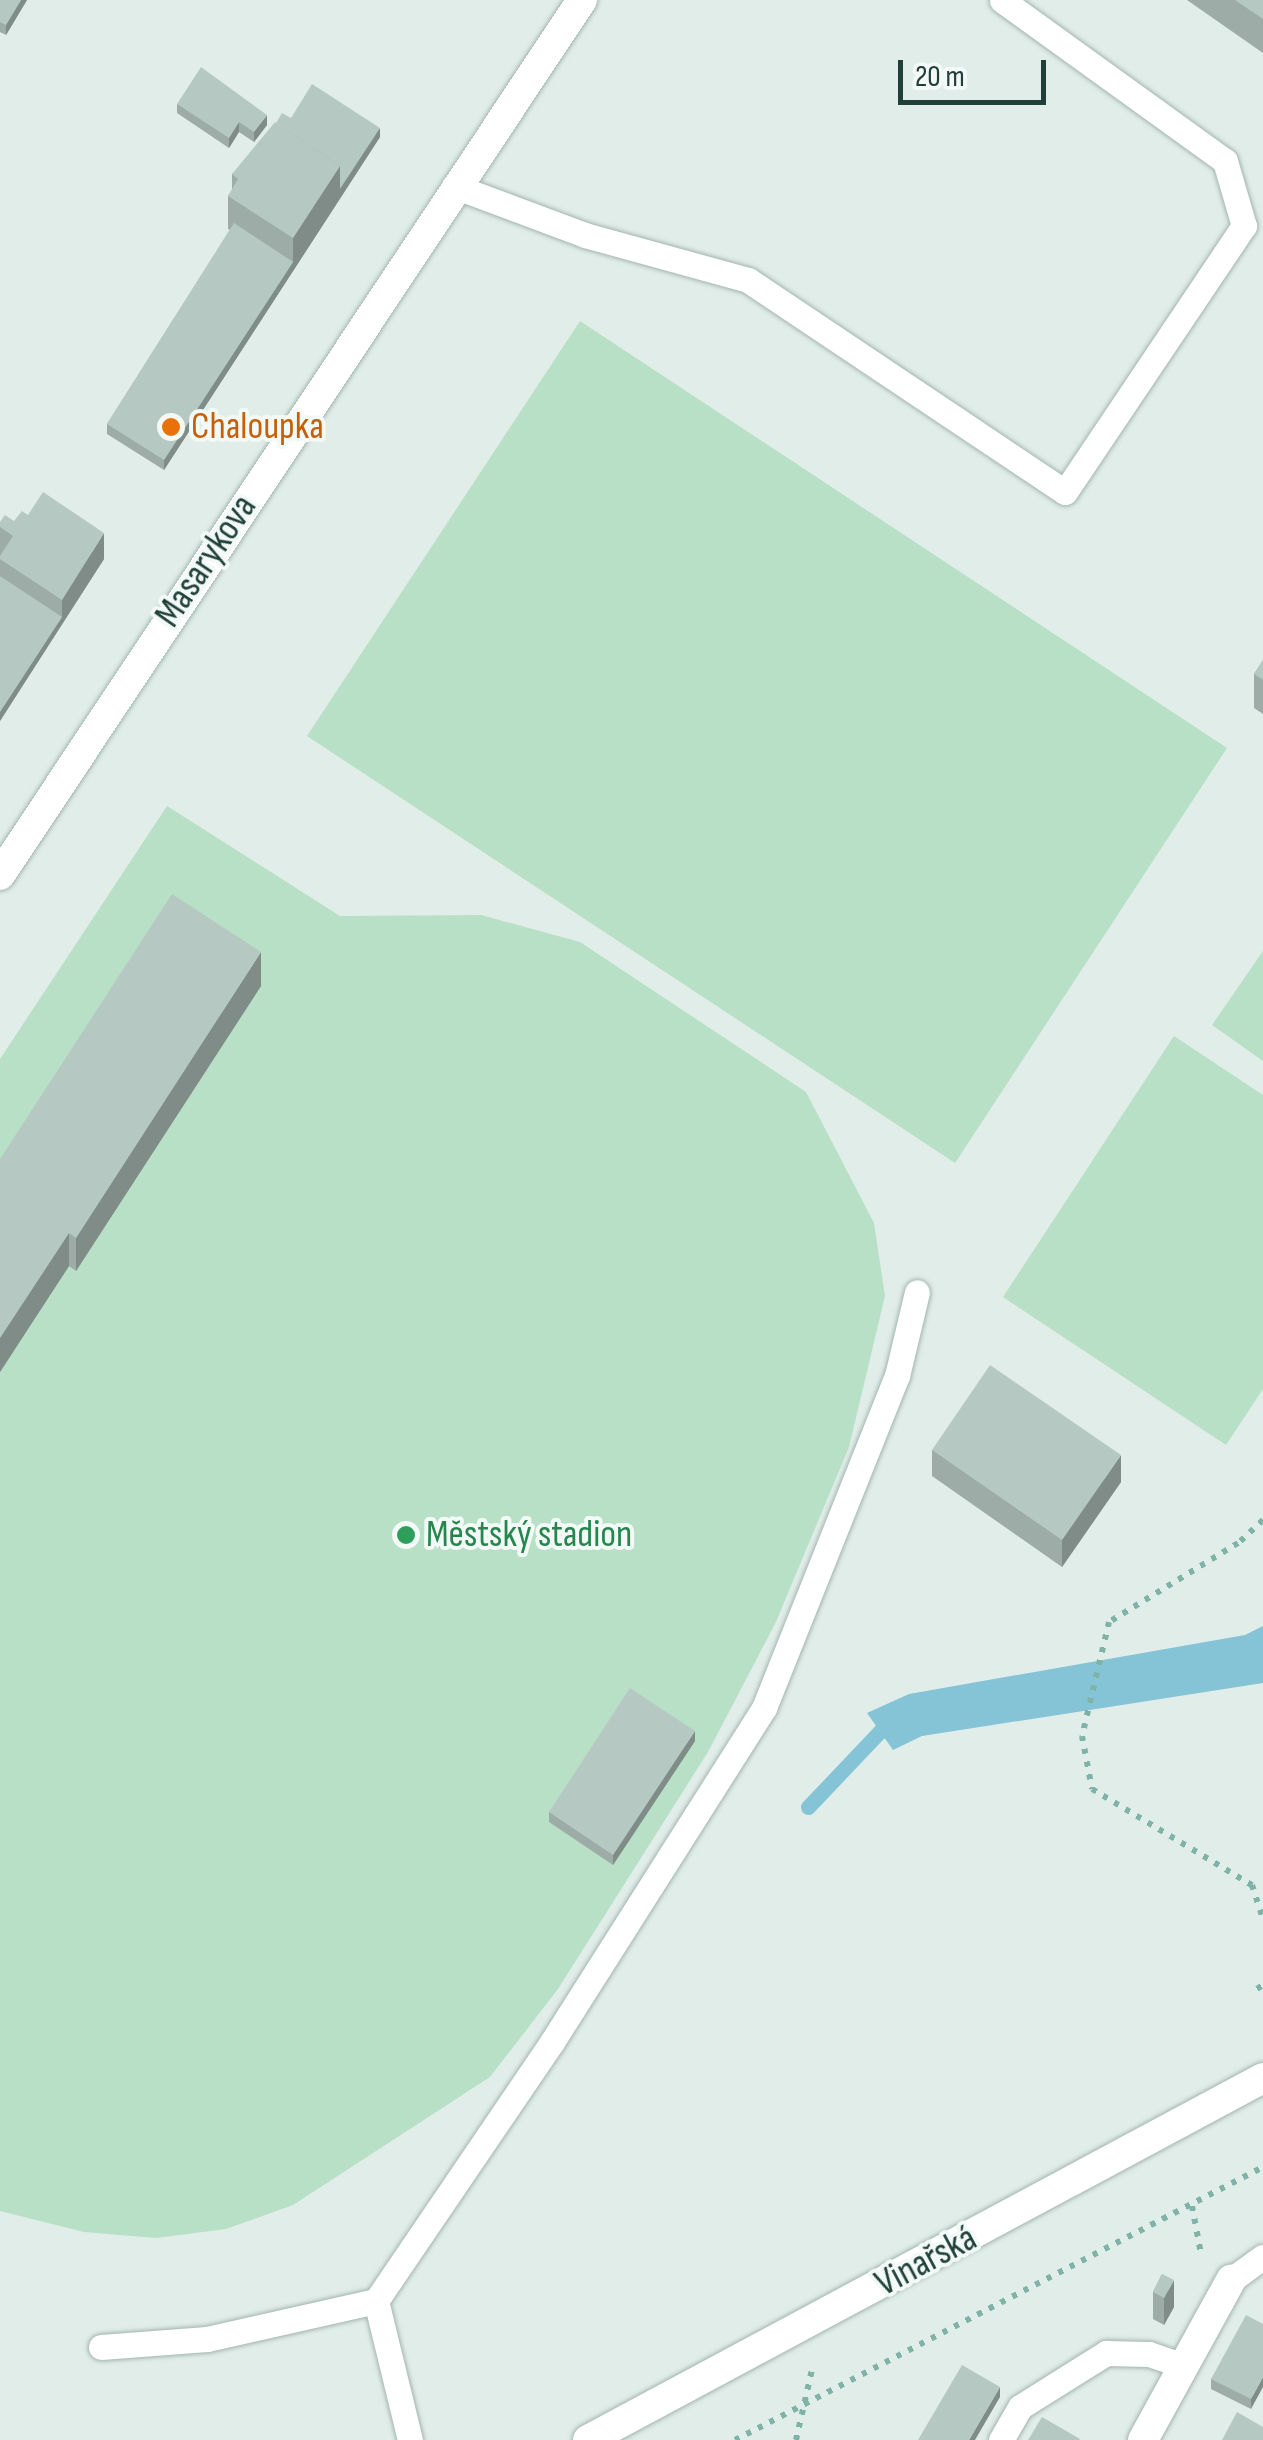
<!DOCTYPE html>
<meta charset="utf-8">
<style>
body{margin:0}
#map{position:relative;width:1263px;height:2440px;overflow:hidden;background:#e1ede9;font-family:"Sofia Sans Condensed",sans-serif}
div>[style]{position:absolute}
.green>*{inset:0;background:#b8e0c6}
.water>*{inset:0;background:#85c4d7}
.stream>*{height:15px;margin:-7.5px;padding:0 7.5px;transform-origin:7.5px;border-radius:7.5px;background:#85c4d7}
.path>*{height:6px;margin-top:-3px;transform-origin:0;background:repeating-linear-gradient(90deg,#7fb3a7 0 5px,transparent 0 13px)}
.roads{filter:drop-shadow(0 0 2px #a3b5b1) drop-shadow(0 0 2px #a3b5b1)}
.service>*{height:25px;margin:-12.5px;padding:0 12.5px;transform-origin:12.5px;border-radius:12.5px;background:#fff}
.minor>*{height:30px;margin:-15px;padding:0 15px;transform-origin:15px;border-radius:15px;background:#fff}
.tertiary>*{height:30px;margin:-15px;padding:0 15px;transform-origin:15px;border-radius:15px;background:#fff}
.wall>*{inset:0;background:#9daca7}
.shaded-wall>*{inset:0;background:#7f8c88}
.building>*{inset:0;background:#b6c8c2}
.dots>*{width:28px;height:28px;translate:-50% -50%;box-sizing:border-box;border:5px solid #f2f9f6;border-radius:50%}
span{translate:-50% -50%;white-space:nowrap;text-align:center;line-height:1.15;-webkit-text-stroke:8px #f2f9f6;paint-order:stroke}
.food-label{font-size:38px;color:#c56008}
.left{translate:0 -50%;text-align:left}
.street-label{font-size:38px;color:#203f39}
.leisure-label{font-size:38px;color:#27864d}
.scale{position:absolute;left:898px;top:60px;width:148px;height:45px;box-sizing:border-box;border:5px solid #203f39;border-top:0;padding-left:12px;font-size:30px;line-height:35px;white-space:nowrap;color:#203f39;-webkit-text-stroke:8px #f2f9f6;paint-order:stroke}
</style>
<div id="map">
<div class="green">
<div style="clip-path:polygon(580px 321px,1227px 748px,955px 1163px,307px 736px)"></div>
<div style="clip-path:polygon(167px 806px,340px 916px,481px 915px,580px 942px,806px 1092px,874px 1223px,885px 1296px,849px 1447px,776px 1622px,708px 1752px,558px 1989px,490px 2077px,293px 2205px,226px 2229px,156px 2238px,84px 2232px,0 2211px,0 1059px)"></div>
<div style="clip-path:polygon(1263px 951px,1263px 1061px,1212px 1025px)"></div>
<div style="clip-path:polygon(1174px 1036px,1263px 1095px,1263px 1389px,1226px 1445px,1003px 1297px)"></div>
</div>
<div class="water">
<div style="clip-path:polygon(1263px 1626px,1263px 1683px,922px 1736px,893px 1750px,867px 1713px,909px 1694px,1245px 1635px)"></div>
</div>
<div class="stream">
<div style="left:808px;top:1807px;width:105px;rotate:-46.5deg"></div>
<div style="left:880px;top:1731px;width:19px;rotate:-9deg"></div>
</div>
<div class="path">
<div style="left:1263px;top:1520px;width:34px;rotate:137deg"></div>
<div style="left:1238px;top:1543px;width:151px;rotate:148.5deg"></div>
<div style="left:1109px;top:1622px;width:117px;rotate:103.3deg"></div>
<div style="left:1082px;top:1736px;width:54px;rotate:79.3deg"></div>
<div style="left:1092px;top:1789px;width:187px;rotate:31deg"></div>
<div style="left:1252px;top:1885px;width:36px;rotate:72deg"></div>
<div style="left:1257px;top:1989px;width:7px;rotate:-34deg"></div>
<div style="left:1192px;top:2206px;width:49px;rotate:79.4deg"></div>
<div style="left:735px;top:2440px;width:594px;rotate:-27.34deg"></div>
<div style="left:796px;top:2440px;width:77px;rotate:-77.2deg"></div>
</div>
<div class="roads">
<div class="service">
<div style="left:454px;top:186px;width:140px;rotate:20.5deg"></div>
<div style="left:585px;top:235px;width:169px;rotate:15.4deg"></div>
<div style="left:748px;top:280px;width:381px;rotate:33.8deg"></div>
<div style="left:1065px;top:492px;width:321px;rotate:-56.1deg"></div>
<div style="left:1244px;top:226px;width:68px;rotate:-106.3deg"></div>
<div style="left:1225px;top:161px;width:275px;rotate:-144.2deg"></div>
<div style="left:1231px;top:2280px;width:39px;rotate:-36deg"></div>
<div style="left:101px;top:2347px;width:106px;rotate:-4.3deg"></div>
<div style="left:207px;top:2339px;width:173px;rotate:-12.7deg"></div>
<div style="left:410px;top:2440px;width:143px;rotate:-103.7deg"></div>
<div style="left:376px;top:2301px;width:313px;rotate:-55.8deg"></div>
<div style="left:552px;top:2042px;width:396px;rotate:-57.6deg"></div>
<div style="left:764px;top:1708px;width:358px;rotate:-68.2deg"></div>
<div style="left:897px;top:1376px;width:86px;rotate:-76.6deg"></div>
<div style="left:1001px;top:2440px;width:38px;rotate:-60deg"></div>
<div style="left:1020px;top:2407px;width:102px;rotate:-32.1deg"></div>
<div style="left:1106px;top:2353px;width:43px;rotate:1.3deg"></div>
<div style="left:1149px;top:2354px;width:37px;rotate:19deg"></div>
</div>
<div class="minor">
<div style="left:588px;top:2440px;width:766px;rotate:-28.2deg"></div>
<div style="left:1143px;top:2440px;width:183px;rotate:-61.2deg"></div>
</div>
<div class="tertiary">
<div style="left:0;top:875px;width:1051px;rotate:-56.37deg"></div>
</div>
</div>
<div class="wall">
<div style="clip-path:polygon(0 0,27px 0,6px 35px,0 32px)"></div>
<div style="clip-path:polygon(1187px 0,1263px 0,1263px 53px)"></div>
<div style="clip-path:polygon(177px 104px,267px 125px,254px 142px,239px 132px,229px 148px,177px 113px)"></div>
<div style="clip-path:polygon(291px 118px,380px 137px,164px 470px,107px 434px,107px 424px,230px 230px,228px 229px,228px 196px,232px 190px,232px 174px)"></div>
<div style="clip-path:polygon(14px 521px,104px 559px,0 721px,0 522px)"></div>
<div style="clip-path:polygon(1263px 660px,1263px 714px,1254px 708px,1254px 674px)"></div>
<div style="clip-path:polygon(261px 986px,76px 1271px,69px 1266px,0 1372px,0 1159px)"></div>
<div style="clip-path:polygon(932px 1450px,1121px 1482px,1062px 1567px,932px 1476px)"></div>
<div style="clip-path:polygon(695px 1741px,613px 1865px,549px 1822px,549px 1812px)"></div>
<div style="clip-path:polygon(1162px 2274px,1174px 2307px,1164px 2325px,1153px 2319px,1153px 2292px)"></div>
<div style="clip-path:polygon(1263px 2324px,1251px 2409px,1211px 2389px,1211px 2379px)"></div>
</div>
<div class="shaded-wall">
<div style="clip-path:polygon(21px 0,27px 0,6px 35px,6px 25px)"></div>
<div style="clip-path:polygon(267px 115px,267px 125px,254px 142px,254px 132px)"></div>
<div style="clip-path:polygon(239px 122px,239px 132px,229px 148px,229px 138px)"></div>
<div style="clip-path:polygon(380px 128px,380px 137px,164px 470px,164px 460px,293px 262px,293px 238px,340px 166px)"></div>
<div style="clip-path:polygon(104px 533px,104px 559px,0 721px,0 712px,62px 617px,62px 600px)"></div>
<div style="clip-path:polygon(261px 952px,261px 986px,76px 1271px,76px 1238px)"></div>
<div style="clip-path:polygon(69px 1233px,69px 1266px,0 1372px,0 1338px)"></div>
<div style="clip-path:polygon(1121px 1455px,1121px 1482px,1062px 1567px,1062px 1540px)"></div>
<div style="clip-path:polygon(695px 1731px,695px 1741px,613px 1865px,613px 1855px)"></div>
<div style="clip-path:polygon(1174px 2280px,1174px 2307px,1164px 2325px,1164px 2298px)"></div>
<div style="clip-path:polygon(1263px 2377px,1263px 2387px,1251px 2409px,1251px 2399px)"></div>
<div style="clip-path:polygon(1000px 2387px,1000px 2397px,975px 2440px,969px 2440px)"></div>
</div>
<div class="building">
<div style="clip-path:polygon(0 0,21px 0,6px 25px,0 22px)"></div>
<div style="clip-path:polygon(1235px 0,1263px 0,1263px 19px)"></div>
<div style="clip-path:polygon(201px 67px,267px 115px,254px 132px,239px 122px,229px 138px,177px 104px)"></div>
<div style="clip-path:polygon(312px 84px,380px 128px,340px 189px,340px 166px,276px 123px,282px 113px,291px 118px)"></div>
<div style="clip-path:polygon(275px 122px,340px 166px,293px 238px,228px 196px,238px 179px,232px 174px)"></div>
<div style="clip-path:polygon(234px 223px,293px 262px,164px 460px,107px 424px)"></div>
<div style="clip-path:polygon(43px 492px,104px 533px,62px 600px,0 559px,0 556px,13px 536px,0 527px,0 522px,5px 515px,14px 521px,22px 511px,28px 515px)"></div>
<div style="clip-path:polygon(0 576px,62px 617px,0 712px)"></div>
<div style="clip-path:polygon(1263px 660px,1263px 680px,1254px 674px)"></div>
<div style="clip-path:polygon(172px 894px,261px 952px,76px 1238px,69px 1233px,0 1338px,0 1159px)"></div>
<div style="clip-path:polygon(990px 1365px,1121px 1455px,1062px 1540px,932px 1450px)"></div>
<div style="clip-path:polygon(630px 1688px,695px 1731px,613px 1855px,549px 1812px)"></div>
<div style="clip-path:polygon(1162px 2274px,1174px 2280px,1164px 2298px,1153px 2292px)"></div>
<div style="clip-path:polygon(1246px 2315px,1263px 2324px,1263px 2377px,1251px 2399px,1211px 2379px)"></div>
<div style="clip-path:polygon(962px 2365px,1000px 2387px,969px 2440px,918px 2440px)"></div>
<div style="clip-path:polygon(1237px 2412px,1263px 2427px,1263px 2440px,1222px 2440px)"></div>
<div style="clip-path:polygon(1042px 2417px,1080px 2439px,1079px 2440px,1028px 2440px)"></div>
</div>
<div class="dots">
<div style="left:171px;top:427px;background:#e8710a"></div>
<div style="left:406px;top:1535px;background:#2e9e5b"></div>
</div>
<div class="food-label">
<span class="left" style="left:191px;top:427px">Chaloupka</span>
</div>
<div class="street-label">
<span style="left:206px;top:561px;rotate:-56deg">Masarykova</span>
<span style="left:926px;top:2261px;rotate:-28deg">Vinařská</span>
</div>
<div class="leisure-label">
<span class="left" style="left:426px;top:1535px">Městský stadion</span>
</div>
<div class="scale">20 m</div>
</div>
